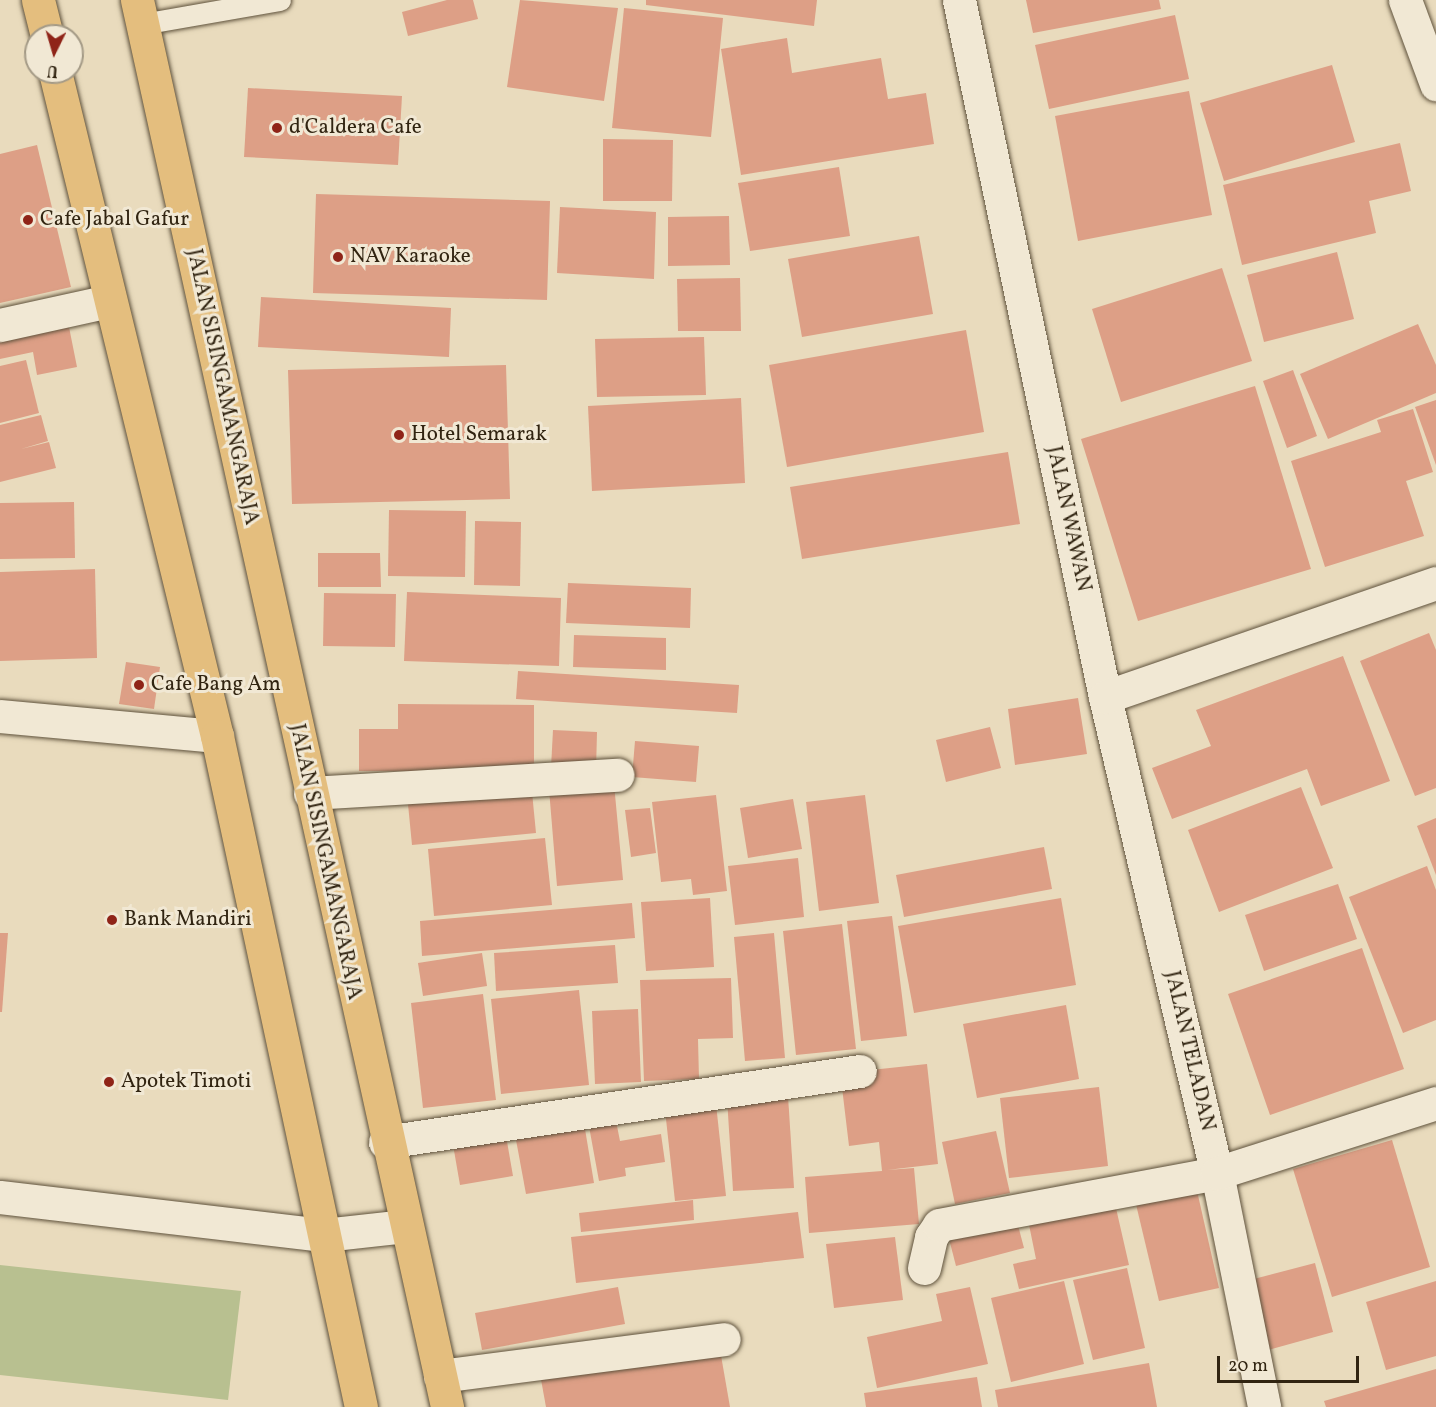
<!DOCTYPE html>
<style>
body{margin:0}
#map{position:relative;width:1436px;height:1407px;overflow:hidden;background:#e9dbbd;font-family:Vollkorn,serif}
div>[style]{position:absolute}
.green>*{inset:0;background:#b8c090}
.building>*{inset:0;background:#dd9f86}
.roads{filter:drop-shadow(0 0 2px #5f523c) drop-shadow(0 0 2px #5f523c)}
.service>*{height:21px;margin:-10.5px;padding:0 10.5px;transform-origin:10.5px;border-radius:10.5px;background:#f1e8d4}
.minor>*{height:33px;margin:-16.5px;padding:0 16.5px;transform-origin:16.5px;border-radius:16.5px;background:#f1e8d4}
.tertiary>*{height:33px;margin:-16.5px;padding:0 16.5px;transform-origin:16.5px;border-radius:16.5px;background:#f1e8d4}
.primary>*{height:33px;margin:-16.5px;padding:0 16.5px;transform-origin:16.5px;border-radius:16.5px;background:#e4be7e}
.dots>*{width:16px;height:16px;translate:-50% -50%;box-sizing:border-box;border:3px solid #f1e8d4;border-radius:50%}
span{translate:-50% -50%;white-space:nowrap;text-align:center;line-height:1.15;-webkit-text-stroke:6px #f1e8d4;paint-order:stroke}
.poi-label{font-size:21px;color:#312411}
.left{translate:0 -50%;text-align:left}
.street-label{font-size:21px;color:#312411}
.north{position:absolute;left:24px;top:24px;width:60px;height:60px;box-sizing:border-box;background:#f1e8d4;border:2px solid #a49a86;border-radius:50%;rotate:185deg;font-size:16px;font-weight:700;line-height:24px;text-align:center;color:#312411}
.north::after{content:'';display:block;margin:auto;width:21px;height:27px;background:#8f2418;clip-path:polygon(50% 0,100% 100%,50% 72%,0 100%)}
.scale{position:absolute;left:1217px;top:1356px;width:142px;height:27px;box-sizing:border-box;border:3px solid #312411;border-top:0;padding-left:8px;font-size:18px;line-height:21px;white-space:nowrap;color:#312411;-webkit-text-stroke:4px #f1e8d4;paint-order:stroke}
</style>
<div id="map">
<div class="green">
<div style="clip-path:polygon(0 1265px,241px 1291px,228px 1400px,0 1375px)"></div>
</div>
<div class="building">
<div style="clip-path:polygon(447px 0,473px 0,478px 19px,408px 36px,402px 12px)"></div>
<div style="clip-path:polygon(520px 0,618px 8px,604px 101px,507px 87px)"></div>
<div style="clip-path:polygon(646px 0,817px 0,814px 26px,646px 5px)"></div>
<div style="clip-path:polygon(1026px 0,1159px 0,1161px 9px,1033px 33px)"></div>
<div style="clip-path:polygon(624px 8px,723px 18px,711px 137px,612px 128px)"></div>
<div style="clip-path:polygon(1175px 15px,1189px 79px,1049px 109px,1035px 45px)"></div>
<div style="clip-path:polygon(787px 38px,792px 73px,881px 58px,888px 99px,926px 93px,934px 144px,741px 175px,721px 49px)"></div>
<div style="clip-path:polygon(1332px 65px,1355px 142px,1224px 181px,1200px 103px)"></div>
<div style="clip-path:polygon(248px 88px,402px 96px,398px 165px,244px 157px)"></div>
<div style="clip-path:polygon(1189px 91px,1212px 215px,1078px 241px,1055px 116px)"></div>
<div style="clip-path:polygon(603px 139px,673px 140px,672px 201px,603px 201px)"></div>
<div style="clip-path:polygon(1400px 143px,1411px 191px,1369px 201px,1376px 233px,1242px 265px,1223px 185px)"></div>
<div style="clip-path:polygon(37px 145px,71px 287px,0 303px,0 154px)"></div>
<div style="clip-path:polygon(839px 167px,850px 236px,750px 251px,738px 183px)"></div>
<div style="clip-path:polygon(316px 194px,550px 201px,547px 300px,313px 293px)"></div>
<div style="clip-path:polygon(560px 207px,656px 212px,654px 279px,557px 273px)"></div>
<div style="clip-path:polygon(729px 216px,730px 265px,668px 266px,668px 217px)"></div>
<div style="clip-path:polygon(919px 236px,933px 314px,802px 337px,788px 259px)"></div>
<div style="clip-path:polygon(1337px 252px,1354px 319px,1264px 342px,1247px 275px)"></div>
<div style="clip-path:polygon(1222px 268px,1252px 361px,1121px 402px,1092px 309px)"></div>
<div style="clip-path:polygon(740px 278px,741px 331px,678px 331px,677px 279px)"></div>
<div style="clip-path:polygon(261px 297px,451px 308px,449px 357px,258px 347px)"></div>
<div style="clip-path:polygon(68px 322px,77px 367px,37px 375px,33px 352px,0 359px,0 336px)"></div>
<div style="clip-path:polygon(1418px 324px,1436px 365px,1436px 393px,1328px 439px,1300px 374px)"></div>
<div style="clip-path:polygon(966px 330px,984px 432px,787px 467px,769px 365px)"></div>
<div style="clip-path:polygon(704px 337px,706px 395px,597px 397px,595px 339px)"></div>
<div style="clip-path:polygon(26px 360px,39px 413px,0 423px,0 366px)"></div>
<div style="clip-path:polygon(506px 365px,510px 499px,292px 504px,288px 370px)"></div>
<div style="clip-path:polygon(1293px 370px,1317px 436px,1287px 448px,1263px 381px)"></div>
<div style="clip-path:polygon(1255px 386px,1311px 569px,1138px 621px,1081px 439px)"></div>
<div style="clip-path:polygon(741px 398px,745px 483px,592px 491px,588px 406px)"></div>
<div style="clip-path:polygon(1436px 400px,1436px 465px,1415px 407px)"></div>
<div style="clip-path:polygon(1413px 409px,1433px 472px,1406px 481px,1424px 536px,1325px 567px,1291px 461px,1381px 432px,1377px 420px)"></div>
<div style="clip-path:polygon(41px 415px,48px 441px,21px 449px,49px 442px,56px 468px,0 482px,0 425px)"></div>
<div style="clip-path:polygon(1008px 452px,1020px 524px,802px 559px,790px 487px)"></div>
<div style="clip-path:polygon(74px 502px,75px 558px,0 559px,0 503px)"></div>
<div style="clip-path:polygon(389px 510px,466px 511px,465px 577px,388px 576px)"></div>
<div style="clip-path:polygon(475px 521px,521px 522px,520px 586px,474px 585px)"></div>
<div style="clip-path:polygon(318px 553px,380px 553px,381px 587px,318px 587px)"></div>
<div style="clip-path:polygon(95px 569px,97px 658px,0 661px,0 572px)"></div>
<div style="clip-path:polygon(568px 583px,691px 588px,690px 628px,566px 623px)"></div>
<div style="clip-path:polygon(407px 592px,561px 598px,559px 666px,404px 661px)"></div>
<div style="clip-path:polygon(324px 593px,396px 594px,395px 647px,323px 646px)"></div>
<div style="clip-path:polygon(1429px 633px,1436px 650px,1436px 788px,1415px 796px,1360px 661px)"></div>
<div style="clip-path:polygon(574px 635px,666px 638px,666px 670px,573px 667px)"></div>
<div style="clip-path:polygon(1343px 656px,1390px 781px,1321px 806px,1307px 769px,1172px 819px,1152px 768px,1211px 746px,1196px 710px)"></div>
<div style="clip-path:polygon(126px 662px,160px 667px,154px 709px,119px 704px)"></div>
<div style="clip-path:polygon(518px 671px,739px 685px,737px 713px,516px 699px)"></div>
<div style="clip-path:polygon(1078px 698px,1087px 754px,1015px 765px,1008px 709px)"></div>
<div style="clip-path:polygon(398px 704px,534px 705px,534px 772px,359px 771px,359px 729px,398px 729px)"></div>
<div style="clip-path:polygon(990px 727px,1001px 768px,946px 782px,936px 740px)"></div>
<div style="clip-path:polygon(553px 730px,597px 732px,596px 771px,551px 768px)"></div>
<div style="clip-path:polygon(635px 741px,699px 746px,696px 782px,632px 777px)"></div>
<div style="clip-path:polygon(531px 782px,536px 833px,412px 845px,407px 794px)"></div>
<div style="clip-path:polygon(614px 784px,623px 880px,557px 886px,549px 789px)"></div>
<div style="clip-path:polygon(1301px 787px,1333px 868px,1219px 912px,1188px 830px)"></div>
<div style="clip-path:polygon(716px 795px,727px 891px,693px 895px,691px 879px,661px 882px,652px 802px)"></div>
<div style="clip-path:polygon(865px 795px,879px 903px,819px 911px,806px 802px)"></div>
<div style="clip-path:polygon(793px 799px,802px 849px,748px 858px,740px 808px)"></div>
<div style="clip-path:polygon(650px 808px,656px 853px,631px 857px,625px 810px)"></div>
<div style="clip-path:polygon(1436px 818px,1436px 875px,1417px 826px)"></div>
<div style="clip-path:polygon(545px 838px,552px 905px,434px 916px,428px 849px)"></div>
<div style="clip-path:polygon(1044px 847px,1052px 889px,904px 917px,896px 875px)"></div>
<div style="clip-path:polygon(798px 858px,804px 917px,735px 925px,728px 866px)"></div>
<div style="clip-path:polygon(1427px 866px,1436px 890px,1436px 1020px,1403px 1033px,1349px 897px)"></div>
<div style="clip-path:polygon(1338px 884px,1357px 939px,1264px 971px,1245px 915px)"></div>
<div style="clip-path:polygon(710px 898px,714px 967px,646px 971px,641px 902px)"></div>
<div style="clip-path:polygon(1061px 898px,1076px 985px,914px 1013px,898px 926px)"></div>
<div style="clip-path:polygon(632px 903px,635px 938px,422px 956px,420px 921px)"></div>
<div style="clip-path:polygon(892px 916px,907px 1036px,861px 1041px,847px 921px)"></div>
<div style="clip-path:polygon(842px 924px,856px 1049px,796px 1055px,783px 931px)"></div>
<div style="clip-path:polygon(0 933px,8px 933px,2px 1012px,0 1012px)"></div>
<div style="clip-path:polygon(774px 933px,785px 1058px,745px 1061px,734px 937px)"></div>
<div style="clip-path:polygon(615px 945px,618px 983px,496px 991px,494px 953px)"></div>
<div style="clip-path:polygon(1362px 948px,1404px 1069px,1270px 1115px,1228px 994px)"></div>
<div style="clip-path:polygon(482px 953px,487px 986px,423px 996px,418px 963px)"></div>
<div style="clip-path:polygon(731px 978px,733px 1038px,698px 1039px,699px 1079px,644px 1081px,640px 980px)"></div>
<div style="clip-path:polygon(579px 990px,589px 1085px,501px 1094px,491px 999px)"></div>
<div style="clip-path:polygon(483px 994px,496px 1100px,423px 1108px,411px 1003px)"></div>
<div style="clip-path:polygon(1066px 1005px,1079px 1079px,977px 1098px,963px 1024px)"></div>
<div style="clip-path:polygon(638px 1009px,641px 1082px,595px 1084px,592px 1011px)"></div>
<div style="clip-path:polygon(927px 1064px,938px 1164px,887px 1170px,914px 1168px,919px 1224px,809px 1233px,805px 1177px,882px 1171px,879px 1142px,849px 1146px,841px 1079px,871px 1070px)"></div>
<div style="clip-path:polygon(1099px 1087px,1108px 1166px,1009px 1178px,1000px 1098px)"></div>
<div style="clip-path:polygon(788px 1096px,794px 1188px,733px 1191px,727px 1099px)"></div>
<div style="clip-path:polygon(716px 1104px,726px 1196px,675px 1201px,665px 1110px)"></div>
<div style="clip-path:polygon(615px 1116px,620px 1141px,661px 1134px,665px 1162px,625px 1168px,626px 1176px,599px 1181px,588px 1121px)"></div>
<div style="clip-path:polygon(583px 1117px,594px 1183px,526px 1194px,514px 1129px)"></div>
<div style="clip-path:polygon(505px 1130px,513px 1176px,460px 1185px,452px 1139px)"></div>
<div style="clip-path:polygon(996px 1131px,1010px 1193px,955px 1204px,942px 1142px)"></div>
<div style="clip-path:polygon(1392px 1140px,1430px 1267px,1332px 1297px,1293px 1169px)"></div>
<div style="clip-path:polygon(1195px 1182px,1219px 1288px,1159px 1301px,1134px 1196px)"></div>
<div style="clip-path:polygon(1113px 1195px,1129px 1265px,1019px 1289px,1013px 1264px,1036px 1259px,1027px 1215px)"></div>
<div style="clip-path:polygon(693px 1200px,694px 1220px,581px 1232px,579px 1213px)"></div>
<div style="clip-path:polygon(798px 1212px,804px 1258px,576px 1283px,571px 1237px)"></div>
<div style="clip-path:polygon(1015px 1214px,1024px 1248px,956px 1266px,947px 1231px)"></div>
<div style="clip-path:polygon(895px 1237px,903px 1300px,834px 1308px,826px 1244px)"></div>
<div style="clip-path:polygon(1315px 1263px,1333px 1332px,1268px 1350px,1250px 1280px)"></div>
<div style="clip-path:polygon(1127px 1268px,1145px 1348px,1093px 1360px,1073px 1280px)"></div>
<div style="clip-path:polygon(1064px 1281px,1084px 1364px,1011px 1382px,991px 1298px)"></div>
<div style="clip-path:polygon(1436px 1281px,1436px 1356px,1386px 1370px,1366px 1302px)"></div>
<div style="clip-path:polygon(618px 1287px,625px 1324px,482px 1350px,475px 1313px)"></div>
<div style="clip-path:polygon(970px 1287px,988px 1364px,877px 1388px,867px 1337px,942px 1321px,936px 1294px)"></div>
<div style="clip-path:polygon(719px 1344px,730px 1407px,546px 1407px,540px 1374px)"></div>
<div style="clip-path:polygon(1149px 1363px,1157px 1407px,998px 1407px,995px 1390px)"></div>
<div style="clip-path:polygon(1436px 1369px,1436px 1407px,1326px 1407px,1324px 1401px)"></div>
<div style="clip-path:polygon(977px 1377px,982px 1407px,866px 1407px,864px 1393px)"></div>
</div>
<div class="roads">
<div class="service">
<div style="left:142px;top:24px;width:140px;rotate:-9.9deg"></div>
</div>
<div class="minor">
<div style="left:959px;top:0;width:712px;rotate:78.17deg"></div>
<div style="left:1105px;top:697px;width:489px;rotate:76.8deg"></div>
<div style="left:1217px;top:1173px;width:239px;rotate:78.6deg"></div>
<div style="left:1405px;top:0;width:90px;rotate:69.7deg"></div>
<div style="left:0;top:325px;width:112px;rotate:-12.4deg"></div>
<div style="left:1105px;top:697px;width:350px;rotate:-19deg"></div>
<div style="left:0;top:716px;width:218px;rotate:5.3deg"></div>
<div style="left:310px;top:793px;width:308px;rotate:-3.4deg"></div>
<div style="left:385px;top:1142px;width:480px;rotate:-8.5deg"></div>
<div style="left:924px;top:1268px;width:32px;rotate:-77deg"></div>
<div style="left:931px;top:1237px;width:14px;rotate:-56deg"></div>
<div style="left:939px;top:1225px;width:283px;rotate:-10.6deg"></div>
<div style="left:1217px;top:1173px;width:230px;rotate:-17.7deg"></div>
<div style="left:440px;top:1376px;width:286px;rotate:-7.4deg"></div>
</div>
<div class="tertiary">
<div style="left:0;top:1197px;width:326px;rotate:6.7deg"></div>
<div style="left:324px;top:1235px;width:82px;rotate:-6.3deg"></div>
</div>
<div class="primary">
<div style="left:38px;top:0;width:37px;rotate:76deg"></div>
<div style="left:137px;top:0;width:1441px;rotate:77.57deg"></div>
<div style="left:55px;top:72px;width:683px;rotate:76.29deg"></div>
<div style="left:217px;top:736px;width:686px;rotate:77.89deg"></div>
</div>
</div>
<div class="dots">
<div style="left:277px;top:128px;background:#8f2418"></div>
<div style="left:28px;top:220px;background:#8f2418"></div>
<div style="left:338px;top:257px;background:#8f2418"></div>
<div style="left:399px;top:435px;background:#8f2418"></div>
<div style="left:139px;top:685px;background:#8f2418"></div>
<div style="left:112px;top:920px;background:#8f2418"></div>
<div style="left:109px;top:1082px;background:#8f2418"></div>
</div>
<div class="poi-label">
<span class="left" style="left:289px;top:128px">d'Caldera Cafe</span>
<span class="left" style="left:40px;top:220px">Cafe Jabal Gafur</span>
<span class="left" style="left:350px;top:257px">NAV Karaoke</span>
<span class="left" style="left:411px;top:435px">Hotel Semarak</span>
<span class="left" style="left:151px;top:685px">Cafe Bang Am</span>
<span class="left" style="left:124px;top:920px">Bank Mandiri</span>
<span class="left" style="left:121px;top:1082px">Apotek Timoti</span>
</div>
<div class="street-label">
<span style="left:222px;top:387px;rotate:78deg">JALAN SISINGAMANGARAJA</span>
<span style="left:1068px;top:519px;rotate:78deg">JALAN WAWAN</span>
<span style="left:325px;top:862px;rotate:78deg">JALAN SISINGAMANGARAJA</span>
<span style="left:1189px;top:1051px;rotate:77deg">JALAN TELADAN</span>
</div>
<div class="north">U</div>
<div class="scale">20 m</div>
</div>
